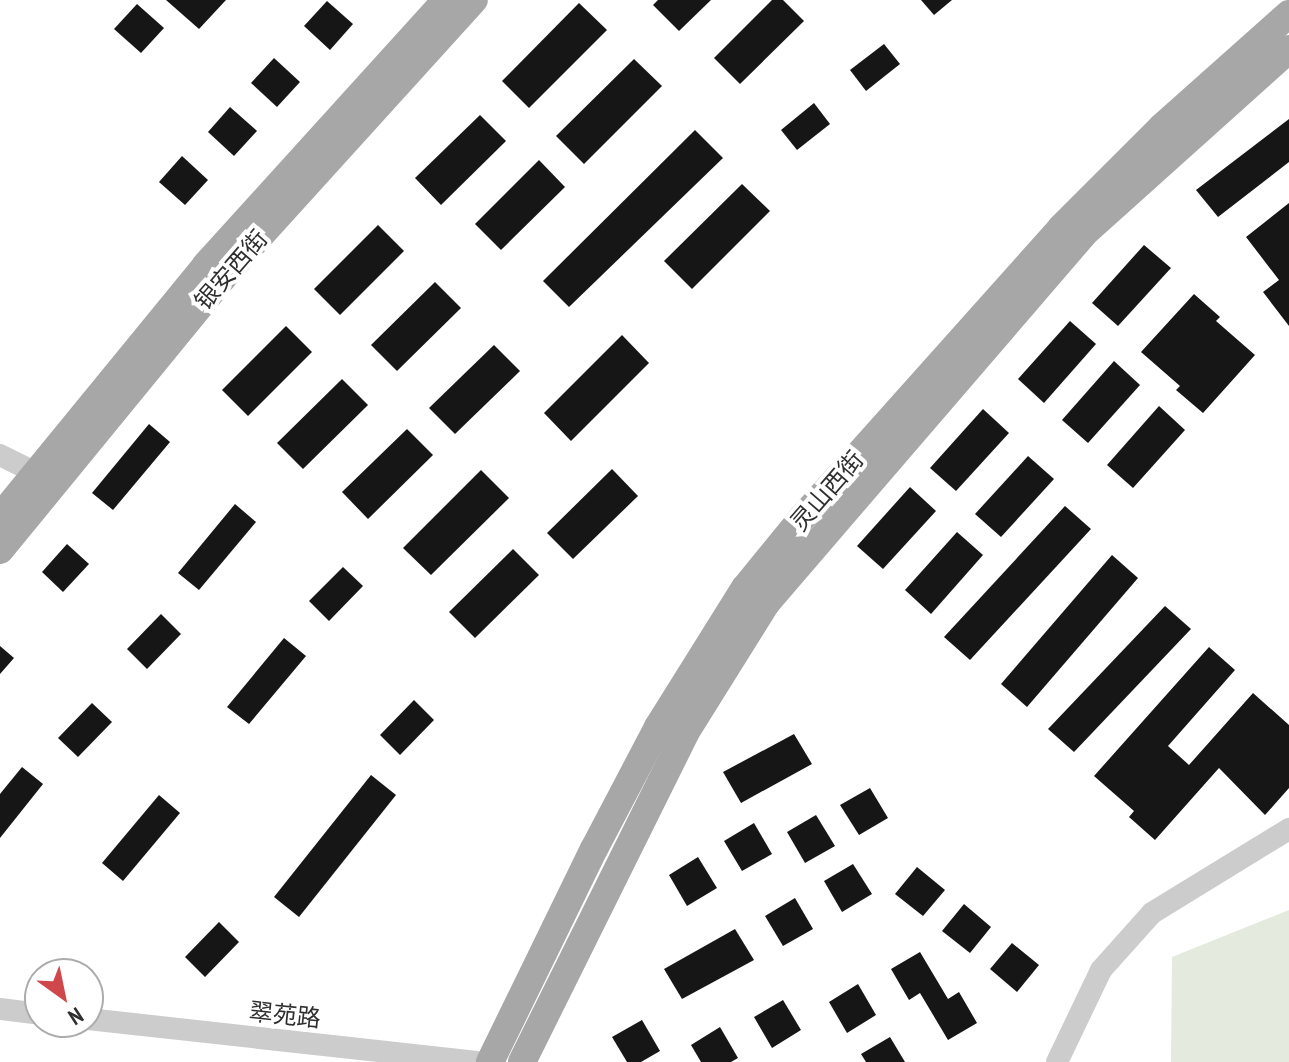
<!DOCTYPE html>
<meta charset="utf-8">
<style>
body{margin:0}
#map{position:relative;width:1289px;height:1062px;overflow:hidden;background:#fff;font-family:"PT Sans Narrow","Noto Sans SC",sans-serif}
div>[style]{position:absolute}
.green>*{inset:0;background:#e4eade}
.building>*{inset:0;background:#161616}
.minor>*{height:22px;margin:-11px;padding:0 11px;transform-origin:11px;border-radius:11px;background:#ccc}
.major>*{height:28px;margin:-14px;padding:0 14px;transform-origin:14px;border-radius:14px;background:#a7a7a7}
span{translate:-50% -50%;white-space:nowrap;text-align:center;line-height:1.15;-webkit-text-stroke:8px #fff;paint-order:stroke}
.street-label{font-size:24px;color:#2f2f2f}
.north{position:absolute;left:24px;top:958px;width:80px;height:80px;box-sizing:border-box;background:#fff;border:2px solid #acacac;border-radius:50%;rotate:147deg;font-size:22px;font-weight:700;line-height:32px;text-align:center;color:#2f2f2f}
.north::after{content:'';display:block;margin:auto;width:28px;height:36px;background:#cf474b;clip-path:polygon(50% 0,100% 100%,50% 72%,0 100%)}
</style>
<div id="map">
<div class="green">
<div style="clip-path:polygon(1289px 910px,1289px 1062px,1171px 1062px,1172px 957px)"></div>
</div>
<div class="building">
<div style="clip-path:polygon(166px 0,226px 0,199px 29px)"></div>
<div style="clip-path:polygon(658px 0,711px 0,679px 31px,653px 5px)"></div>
<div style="clip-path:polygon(772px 0,783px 0,804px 21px,740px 84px,714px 58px)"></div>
<div style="clip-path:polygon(921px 0,952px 0,934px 15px)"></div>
<div style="clip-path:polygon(327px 1px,353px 24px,330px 50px,304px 26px)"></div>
<div style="clip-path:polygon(579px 3px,607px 30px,529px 108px,502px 81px)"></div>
<div style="clip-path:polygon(137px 4px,164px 28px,141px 53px,114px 29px)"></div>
<div style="clip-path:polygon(884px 44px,900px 64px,866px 91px,850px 70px)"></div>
<div style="clip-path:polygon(274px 58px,300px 82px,277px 107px,251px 83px)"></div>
<div style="clip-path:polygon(634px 59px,662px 86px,584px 164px,556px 136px)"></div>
<div style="clip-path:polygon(814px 103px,830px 124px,797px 150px,781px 130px)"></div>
<div style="clip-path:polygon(230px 107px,257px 131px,234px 156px,208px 132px)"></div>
<div style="clip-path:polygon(480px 115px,506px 141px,441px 205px,415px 178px)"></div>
<div style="clip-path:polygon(1289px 119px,1289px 162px,1218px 217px,1196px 190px)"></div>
<div style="clip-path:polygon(695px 130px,723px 158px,569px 307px,543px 281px)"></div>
<div style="clip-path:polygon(182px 156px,208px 180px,185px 205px,159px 182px)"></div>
<div style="clip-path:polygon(539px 160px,565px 187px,501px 250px,475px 224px)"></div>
<div style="clip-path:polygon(742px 184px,770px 211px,692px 289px,664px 261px)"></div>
<div style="clip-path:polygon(1289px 203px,1289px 326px,1263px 292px,1279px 280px,1246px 237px)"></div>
<div style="clip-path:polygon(378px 225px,404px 251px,340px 315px,314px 289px)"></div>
<div style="clip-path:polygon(1144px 245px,1171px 268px,1118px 326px,1092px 303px)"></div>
<div style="clip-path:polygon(435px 282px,461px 308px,397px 371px,371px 345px)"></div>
<div style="clip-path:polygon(1194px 294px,1220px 317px,1216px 321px,1255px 355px,1203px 413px,1176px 390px,1180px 386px,1141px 352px)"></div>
<div style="clip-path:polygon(1070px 321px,1096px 344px,1044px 403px,1018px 379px)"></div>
<div style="clip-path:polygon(286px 326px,312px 352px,248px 416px,222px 390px)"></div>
<div style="clip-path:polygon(622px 335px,649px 363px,571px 441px,544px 413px)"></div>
<div style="clip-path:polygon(494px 345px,520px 371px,455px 434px,429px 408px)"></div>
<div style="clip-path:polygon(1114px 361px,1140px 385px,1088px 443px,1062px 420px)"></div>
<div style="clip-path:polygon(342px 379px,368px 405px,303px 469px,277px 443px)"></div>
<div style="clip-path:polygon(1159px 406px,1185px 430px,1133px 488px,1107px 465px)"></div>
<div style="clip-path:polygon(983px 409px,1009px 433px,956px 491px,930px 468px)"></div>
<div style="clip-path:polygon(149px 424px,170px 442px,113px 510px,92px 493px)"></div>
<div style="clip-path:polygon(407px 429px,433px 455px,368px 519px,342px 492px)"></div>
<div style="clip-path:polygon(1028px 456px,1054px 479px,1001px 537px,975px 514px)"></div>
<div style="clip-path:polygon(612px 469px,638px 496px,573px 559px,547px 533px)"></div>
<div style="clip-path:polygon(481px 470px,509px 498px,431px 575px,403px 548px)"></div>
<div style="clip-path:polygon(910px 487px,936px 511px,883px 569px,857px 546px)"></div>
<div style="clip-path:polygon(235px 504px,256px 522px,199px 590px,178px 573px)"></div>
<div style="clip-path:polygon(1065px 506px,1091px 529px,970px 660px,944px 637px)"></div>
<div style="clip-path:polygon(957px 532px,983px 555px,931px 614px,905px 590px)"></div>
<div style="clip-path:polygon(67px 544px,89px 564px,63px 592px,42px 572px)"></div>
<div style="clip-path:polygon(513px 549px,539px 575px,475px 638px,449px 612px)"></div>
<div style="clip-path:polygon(1112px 555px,1138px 578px,1027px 707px,1001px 684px)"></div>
<div style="clip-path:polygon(343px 567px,363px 586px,329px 621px,309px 601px)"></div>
<div style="clip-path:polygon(1165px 606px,1191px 629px,1074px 752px,1048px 729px)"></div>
<div style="clip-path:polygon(161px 614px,181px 634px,147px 669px,127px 649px)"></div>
<div style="clip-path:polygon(284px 638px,306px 656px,249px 724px,227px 707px)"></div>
<div style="clip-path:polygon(0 646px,14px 658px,0 674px)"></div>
<div style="clip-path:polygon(1209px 647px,1235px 670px,1168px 746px,1189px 765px,1253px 693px,1289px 725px,1289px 788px,1265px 815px,1219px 768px,1155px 840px,1129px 817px,1134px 811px,1094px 776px)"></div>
<div style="clip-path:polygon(414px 700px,434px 720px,400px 755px,380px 735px)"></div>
<div style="clip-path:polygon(92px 703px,112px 722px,78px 757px,58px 738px)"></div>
<div style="clip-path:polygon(794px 734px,812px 764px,741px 803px,723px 772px)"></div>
<div style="clip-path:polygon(22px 767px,43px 784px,0 838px,0 794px)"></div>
<div style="clip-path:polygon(371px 775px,396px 795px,299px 917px,274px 897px)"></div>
<div style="clip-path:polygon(870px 788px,888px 818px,859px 835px,840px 805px)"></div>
<div style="clip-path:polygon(159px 795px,180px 813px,123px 881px,102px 863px)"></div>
<div style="clip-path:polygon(816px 815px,835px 846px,805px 863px,787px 832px)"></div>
<div style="clip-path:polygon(754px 823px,772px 854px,742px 871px,724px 841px)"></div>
<div style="clip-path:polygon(698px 857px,717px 888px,687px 906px,669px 875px)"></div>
<div style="clip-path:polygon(853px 864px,872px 894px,842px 912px,824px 881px)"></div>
<div style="clip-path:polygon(917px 867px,945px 890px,923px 916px,895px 894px)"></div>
<div style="clip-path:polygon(795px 898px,813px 929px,783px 946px,765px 916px)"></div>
<div style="clip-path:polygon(964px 904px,991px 927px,970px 953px,942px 931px)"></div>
<div style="clip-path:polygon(219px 922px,239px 942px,205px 977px,185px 957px)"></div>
<div style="clip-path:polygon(735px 929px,754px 960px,682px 999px,664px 969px)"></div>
<div style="clip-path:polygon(1012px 943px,1039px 965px,1017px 992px,990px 969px)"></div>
<div style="clip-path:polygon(920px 952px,948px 999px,959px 992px,977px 1023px,948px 1040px,920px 993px,909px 1000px,891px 969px)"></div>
<div style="clip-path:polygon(858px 984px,876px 1015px,847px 1033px,829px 1002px)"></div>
<div style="clip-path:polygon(783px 1000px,801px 1030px,772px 1048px,754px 1017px)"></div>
<div style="clip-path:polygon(642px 1020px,660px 1051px,641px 1062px,627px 1062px,612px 1037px)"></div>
<div style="clip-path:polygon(720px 1027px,738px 1058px,731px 1062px,701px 1062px,691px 1045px)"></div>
<div style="clip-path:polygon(890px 1037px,905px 1062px,866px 1062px,861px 1054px)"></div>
</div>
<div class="minor">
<div style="left:0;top:455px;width:40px;rotate:26.6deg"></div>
<div style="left:0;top:1009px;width:40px;rotate:7.1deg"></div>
<div style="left:88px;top:1019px;width:391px;rotate:6.3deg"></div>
<div style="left:1057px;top:1062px;width:102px;rotate:-64.4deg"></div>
<div style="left:1101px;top:970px;width:76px;rotate:-48.2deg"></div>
<div style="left:1152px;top:913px;width:161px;rotate:-31.5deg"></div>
</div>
<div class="major">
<div style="left:0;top:517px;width:325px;rotate:-50.7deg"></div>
<div style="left:206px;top:265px;width:358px;rotate:-47.8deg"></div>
<div style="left:0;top:550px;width:360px;rotate:-50.7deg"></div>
<div style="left:228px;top:271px;width:366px;rotate:-47.8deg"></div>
<div style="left:490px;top:1062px;width:237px;rotate:-64deg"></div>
<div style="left:594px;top:849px;width:138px;rotate:-62.3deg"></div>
<div style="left:658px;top:727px;width:164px;rotate:-58deg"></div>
<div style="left:745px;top:588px;width:90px;rotate:-50.8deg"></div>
<div style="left:802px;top:518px;width:389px;rotate:-48.2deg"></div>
<div style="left:1061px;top:228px;width:143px;rotate:-45deg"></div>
<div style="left:1162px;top:127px;width:170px;rotate:-41.7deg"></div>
<div style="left:522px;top:1062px;width:367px;rotate:-63.6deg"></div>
<div style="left:685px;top:733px;width:155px;rotate:-58deg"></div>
<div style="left:767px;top:602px;width:485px;rotate:-49.3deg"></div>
<div style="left:1083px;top:234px;width:277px;rotate:-41.9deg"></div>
</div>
<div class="street-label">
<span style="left:231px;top:270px;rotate:-49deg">银安西街</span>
<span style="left:827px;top:491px;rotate:-49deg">灵山西街</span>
<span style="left:285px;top:1015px;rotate:6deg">翠苑路</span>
</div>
<div class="north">N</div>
</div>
